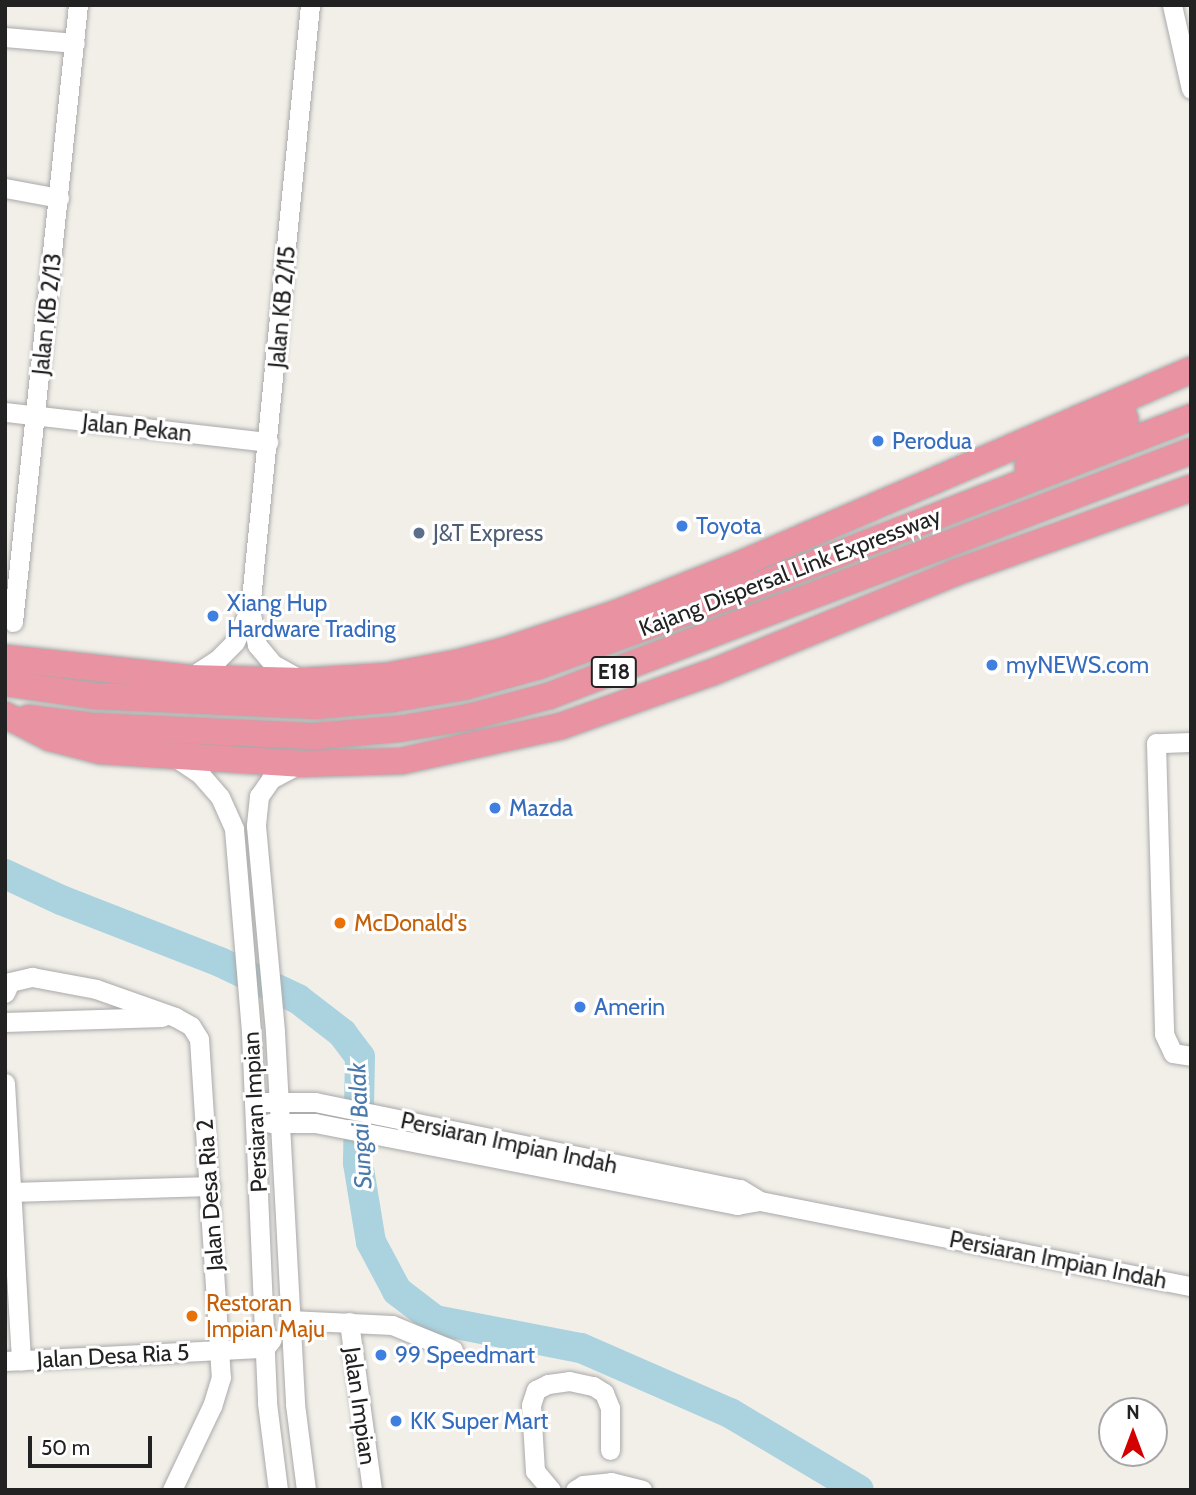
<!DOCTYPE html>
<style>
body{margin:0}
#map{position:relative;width:1196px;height:1495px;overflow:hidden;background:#f2efe9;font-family:Cabin,sans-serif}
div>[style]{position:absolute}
.river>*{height:30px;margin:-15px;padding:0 15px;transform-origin:15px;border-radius:15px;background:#aad3df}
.roads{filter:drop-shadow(0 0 2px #a9a9a9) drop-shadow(0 0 2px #a9a9a9)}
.minor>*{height:19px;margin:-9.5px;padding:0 9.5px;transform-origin:9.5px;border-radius:9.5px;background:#fff}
.highway>*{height:26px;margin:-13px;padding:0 13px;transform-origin:13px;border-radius:13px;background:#e892a2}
.dots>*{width:19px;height:19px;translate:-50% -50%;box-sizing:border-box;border:4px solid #fff;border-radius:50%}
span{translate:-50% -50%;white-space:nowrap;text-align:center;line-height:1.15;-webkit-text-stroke:6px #fff;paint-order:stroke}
.shield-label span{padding:2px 5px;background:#fff;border:2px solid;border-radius:5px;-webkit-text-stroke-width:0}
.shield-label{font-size:21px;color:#222;font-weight:700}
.street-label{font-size:23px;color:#222}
.shop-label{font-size:23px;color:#366cbe}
.left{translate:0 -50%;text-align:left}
.service-label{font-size:23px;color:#4e5e75}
.food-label{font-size:23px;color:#c56008}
.water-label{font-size:24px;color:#4a7aab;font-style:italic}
.frame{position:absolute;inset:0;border:7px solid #222;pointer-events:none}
.north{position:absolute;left:1098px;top:1397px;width:70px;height:70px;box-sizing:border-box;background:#fff;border:2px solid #a7a7a7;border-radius:50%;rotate:0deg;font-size:19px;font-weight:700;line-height:28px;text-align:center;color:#222}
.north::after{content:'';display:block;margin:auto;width:24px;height:32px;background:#d40000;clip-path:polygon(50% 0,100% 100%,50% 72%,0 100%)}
.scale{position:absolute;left:28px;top:1436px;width:124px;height:32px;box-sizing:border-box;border:4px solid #222;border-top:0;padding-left:9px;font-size:21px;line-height:24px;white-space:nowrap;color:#222;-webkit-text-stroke:5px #fff;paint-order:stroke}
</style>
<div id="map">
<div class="river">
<div style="left:5px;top:874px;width:62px;rotate:24.9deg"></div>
<div style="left:61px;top:900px;width:171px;rotate:21.3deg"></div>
<div style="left:220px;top:962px;width:86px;rotate:25.4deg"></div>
<div style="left:298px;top:999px;width:56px;rotate:37.7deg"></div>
<div style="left:342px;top:1033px;width:30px;rotate:53deg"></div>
<div style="left:360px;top:1057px;width:106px;rotate:91.1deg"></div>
<div style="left:358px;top:1163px;width:80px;rotate:80.7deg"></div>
<div style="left:371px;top:1242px;width:55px;rotate:62deg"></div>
<div style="left:397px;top:1291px;width:48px;rotate:37.3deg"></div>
<div style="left:435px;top:1320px;width:149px;rotate:10.9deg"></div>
<div style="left:581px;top:1348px;width:163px;rotate:23.6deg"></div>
<div style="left:730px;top:1413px;width:150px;rotate:30.8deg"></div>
</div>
<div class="roads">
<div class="minor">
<div style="left:1172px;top:5px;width:86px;rotate:77.3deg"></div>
<div style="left:5px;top:37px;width:70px;rotate:4.9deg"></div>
<div style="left:5px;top:188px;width:55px;rotate:10.5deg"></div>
<div style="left:5px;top:412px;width:265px;rotate:6.5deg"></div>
<div style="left:13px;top:622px;width:620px;rotate:-83.99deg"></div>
<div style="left:189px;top:678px;width:33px;rotate:-33deg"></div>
<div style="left:217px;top:660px;width:25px;rotate:-45deg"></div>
<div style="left:235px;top:642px;width:36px;rotate:-66deg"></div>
<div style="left:300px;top:679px;width:31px;rotate:-151deg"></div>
<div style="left:273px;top:664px;width:25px;rotate:-130deg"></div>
<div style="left:257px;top:645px;width:37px;rotate:-101deg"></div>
<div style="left:250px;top:609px;width:607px;rotate:-84.33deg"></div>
<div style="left:1191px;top:742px;width:35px;rotate:178deg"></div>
<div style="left:1156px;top:743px;width:291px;rotate:88.4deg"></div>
<div style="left:1164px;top:1034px;width:21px;rotate:65deg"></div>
<div style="left:1173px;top:1053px;width:18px;rotate:9deg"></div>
<div style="left:175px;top:757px;width:30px;rotate:34deg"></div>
<div style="left:200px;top:774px;width:30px;rotate:49deg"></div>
<div style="left:220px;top:797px;width:35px;rotate:66deg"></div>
<div style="left:234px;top:829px;width:205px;rotate:85.2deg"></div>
<div style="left:251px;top:1033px;width:370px;rotate:87.5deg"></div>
<div style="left:267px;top:1403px;width:88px;rotate:82.8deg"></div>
<div style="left:299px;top:764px;width:32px;rotate:152deg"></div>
<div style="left:271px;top:779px;width:21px;rotate:125deg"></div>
<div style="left:259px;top:796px;width:30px;rotate:96deg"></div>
<div style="left:256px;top:826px;width:207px;rotate:84.7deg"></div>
<div style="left:275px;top:1032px;width:373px;rotate:86.9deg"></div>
<div style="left:295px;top:1404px;width:87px;rotate:82.7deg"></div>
<div style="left:5px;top:993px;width:12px;rotate:-66deg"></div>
<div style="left:10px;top:982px;width:23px;rotate:-13deg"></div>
<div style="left:32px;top:977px;width:65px;rotate:10.6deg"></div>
<div style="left:96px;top:989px;width:84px;rotate:19.5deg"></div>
<div style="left:175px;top:1017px;width:18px;rotate:29deg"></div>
<div style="left:191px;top:1026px;width:15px;rotate:58deg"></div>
<div style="left:199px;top:1039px;width:339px;rotate:86.3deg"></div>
<div style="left:221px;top:1377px;width:30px;rotate:107deg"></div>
<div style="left:212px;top:1406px;width:93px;rotate:115.5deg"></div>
<div style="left:5px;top:1022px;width:157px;rotate:-1.8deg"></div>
<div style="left:5px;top:1083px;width:278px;rotate:86.7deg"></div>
<div style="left:255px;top:1102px;width:60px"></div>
<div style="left:315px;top:1102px;width:434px;rotate:11.6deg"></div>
<div style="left:740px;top:1189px;width:23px;rotate:31deg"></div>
<div style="left:760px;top:1201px;width:439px;rotate:11.2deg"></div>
<div style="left:270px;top:1123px;width:45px"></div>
<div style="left:315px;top:1123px;width:430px;rotate:11deg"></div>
<div style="left:737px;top:1205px;width:23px;rotate:-10deg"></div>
<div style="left:12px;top:1192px;width:198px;rotate:-1.7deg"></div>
<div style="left:290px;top:1320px;width:102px;rotate:2.8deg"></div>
<div style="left:392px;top:1325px;width:66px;rotate:22.3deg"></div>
<div style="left:349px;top:1322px;width:170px;rotate:82.2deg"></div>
<div style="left:5px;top:1361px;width:260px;rotate:-2.9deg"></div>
<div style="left:265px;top:1348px;width:11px;rotate:-52deg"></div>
<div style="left:551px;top:1490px;width:25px;rotate:-130deg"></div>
<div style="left:535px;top:1471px;width:66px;rotate:-93.5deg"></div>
<div style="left:531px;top:1405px;width:16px;rotate:-72deg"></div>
<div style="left:536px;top:1390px;width:13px;rotate:-27deg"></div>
<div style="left:548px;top:1384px;width:21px;rotate:-8deg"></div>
<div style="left:569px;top:1381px;width:25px;rotate:12deg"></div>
<div style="left:593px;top:1386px;width:13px;rotate:32deg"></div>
<div style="left:604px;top:1393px;width:16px;rotate:68deg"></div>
<div style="left:610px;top:1408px;width:42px;rotate:90deg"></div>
<div style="left:575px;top:1490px;width:9px;rotate:-32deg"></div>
<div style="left:583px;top:1485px;width:28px;rotate:-6deg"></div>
<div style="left:611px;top:1482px;width:32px;rotate:14deg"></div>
</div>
<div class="highway">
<div style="left:1028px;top:466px;width:108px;rotate:-25.9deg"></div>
<div style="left:5px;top:658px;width:185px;rotate:6.2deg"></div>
<div style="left:189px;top:678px;width:115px;rotate:1.5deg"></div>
<div style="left:304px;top:681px;width:83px;rotate:-3.4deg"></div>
<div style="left:387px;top:676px;width:70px;rotate:-10.7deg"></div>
<div style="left:456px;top:663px;width:49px;rotate:-14.3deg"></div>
<div style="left:503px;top:651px;width:120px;rotate:-18.4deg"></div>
<div style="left:617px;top:613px;width:136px;rotate:-21.6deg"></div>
<div style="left:743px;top:563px;width:488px;rotate:-23.3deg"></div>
<div style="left:5px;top:683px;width:90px;rotate:8.3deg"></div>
<div style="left:94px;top:696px;width:222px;rotate:2.6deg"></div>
<div style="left:316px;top:706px;width:77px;rotate:-5.2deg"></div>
<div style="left:393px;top:699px;width:72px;rotate:-9.6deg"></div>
<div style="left:464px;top:687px;width:78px;rotate:-15.6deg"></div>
<div style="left:539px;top:666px;width:201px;rotate:-20.1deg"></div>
<div style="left:728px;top:597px;width:497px;rotate:-21.2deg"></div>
<div style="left:5px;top:715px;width:51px;rotate:27.1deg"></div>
<div style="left:50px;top:738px;width:53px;rotate:14.3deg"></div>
<div style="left:101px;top:751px;width:199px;rotate:3.7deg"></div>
<div style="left:300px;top:764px;width:101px;rotate:-1.7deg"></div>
<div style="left:401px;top:761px;width:164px;rotate:-12.3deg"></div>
<div style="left:561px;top:726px;width:161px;rotate:-19.6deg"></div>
<div style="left:713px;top:672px;width:261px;rotate:-22.3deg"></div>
<div style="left:954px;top:573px;width:252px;rotate:-19.7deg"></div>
<div style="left:28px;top:718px;width:64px;rotate:7.1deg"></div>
<div style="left:92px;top:726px;width:224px;rotate:2.6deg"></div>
<div style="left:316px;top:736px;width:83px;rotate:-4.8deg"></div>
<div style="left:399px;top:729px;width:71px;rotate:-9.7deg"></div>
<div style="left:469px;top:717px;width:83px;rotate:-14.7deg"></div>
<div style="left:549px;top:696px;width:687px;rotate:-20.89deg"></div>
</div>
</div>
<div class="dots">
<div style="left:878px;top:441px;background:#3f7fe0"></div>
<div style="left:682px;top:526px;background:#3f7fe0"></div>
<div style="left:419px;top:533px;background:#5c6f8a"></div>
<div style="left:213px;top:616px;background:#3f7fe0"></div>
<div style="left:992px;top:665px;background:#3f7fe0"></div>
<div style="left:495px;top:808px;background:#3f7fe0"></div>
<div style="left:340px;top:923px;background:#e8710a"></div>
<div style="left:580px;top:1007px;background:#3f7fe0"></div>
<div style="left:192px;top:1316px;background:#e8710a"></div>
<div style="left:381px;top:1355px;background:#3f7fe0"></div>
<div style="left:396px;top:1421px;background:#3f7fe0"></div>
</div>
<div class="shield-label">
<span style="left:614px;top:672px">E18</span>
</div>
<div class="street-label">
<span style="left:282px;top:307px;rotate:-85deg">Jalan KB 2/15</span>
<span style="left:47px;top:314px;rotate:-84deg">Jalan KB 2/13</span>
<span style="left:137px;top:428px;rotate:6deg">Jalan Pekan</span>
<span style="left:790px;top:572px;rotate:-21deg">Kajang Dispersal Link Expressway</span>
<span style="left:255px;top:1112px;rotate:-93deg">Persiaran Impian</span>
<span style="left:509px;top:1143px;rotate:12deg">Persiaran Impian Indah</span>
<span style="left:210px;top:1195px;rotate:-94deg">Jalan Desa Ria 2</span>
<span style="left:1058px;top:1260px;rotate:11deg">Persiaran Impian Indah</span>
<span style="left:113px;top:1356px;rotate:-3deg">Jalan Desa Ria 5</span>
<span style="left:360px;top:1406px;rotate:82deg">Jalan Impian</span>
</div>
<div class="shop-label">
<span class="left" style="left:892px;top:441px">Perodua</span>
<span class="left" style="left:696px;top:526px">Toyota</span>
<span class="left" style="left:227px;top:616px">Xiang Hup<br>Hardware Trading</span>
<span class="left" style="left:1006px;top:665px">myNEWS.com</span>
<span class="left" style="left:509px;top:808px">Mazda</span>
<span class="left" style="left:594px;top:1007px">Amerin</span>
<span class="left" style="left:395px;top:1355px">99 Speedmart</span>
<span class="left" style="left:410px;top:1421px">KK Super Mart</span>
</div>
<div class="service-label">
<span class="left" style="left:433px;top:533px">J&amp;T Express</span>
</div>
<div class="food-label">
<span class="left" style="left:354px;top:923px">McDonald's</span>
<span class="left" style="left:206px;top:1316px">Restoran<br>Impian Maju</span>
</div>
<div class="water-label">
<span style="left:360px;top:1126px;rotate:-93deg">Sungai Balak</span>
</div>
<div class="frame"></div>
<div class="north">N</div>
<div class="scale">50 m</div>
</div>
